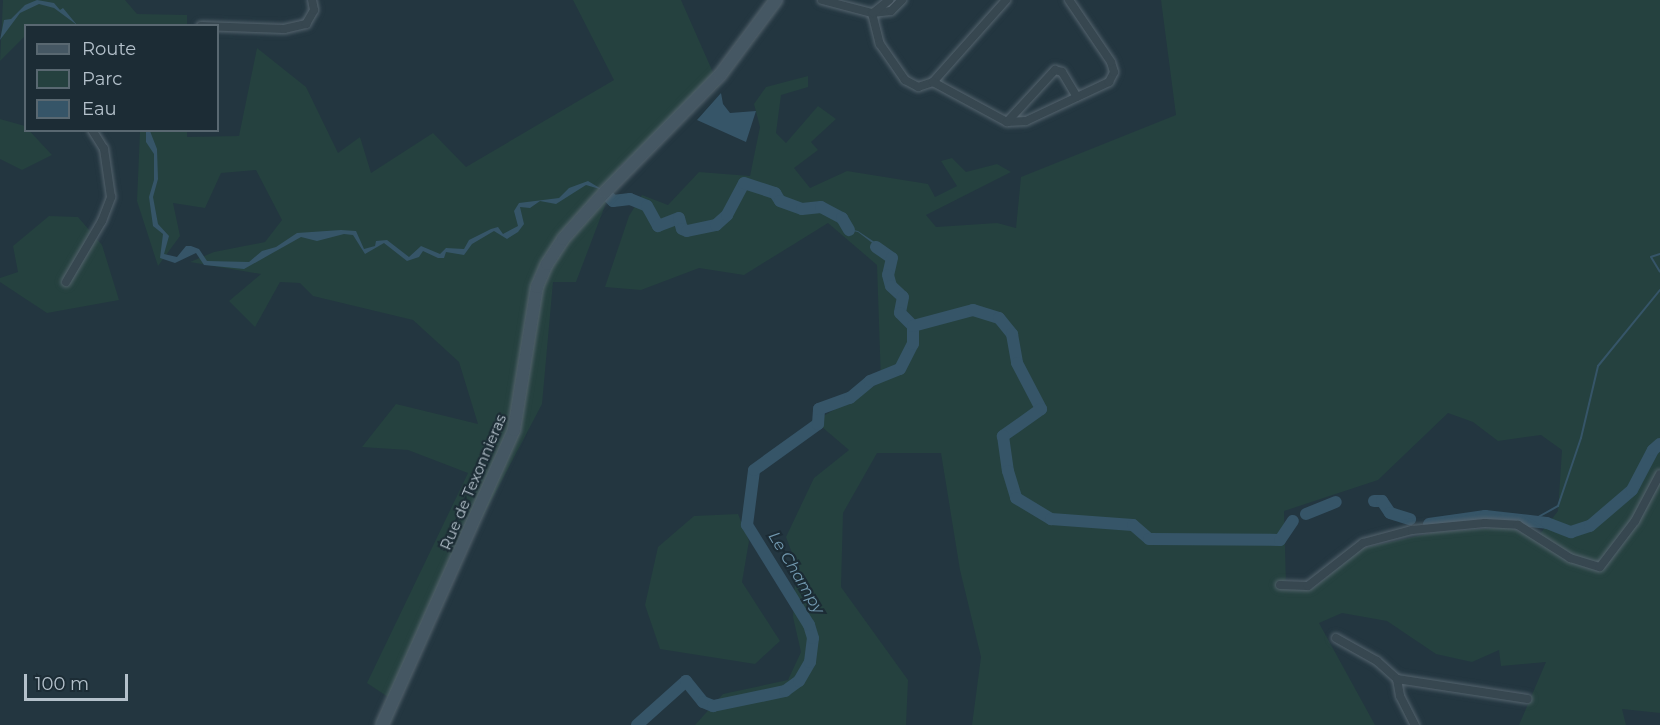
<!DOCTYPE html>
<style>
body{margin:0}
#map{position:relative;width:1660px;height:725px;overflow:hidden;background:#233640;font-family:Montserrat,sans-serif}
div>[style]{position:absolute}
.green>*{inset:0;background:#25413f}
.water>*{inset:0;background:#365568}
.stream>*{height:2px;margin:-1px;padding:0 1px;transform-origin:1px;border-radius:1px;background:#365568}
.river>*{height:12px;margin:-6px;padding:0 6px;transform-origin:6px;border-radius:6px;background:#365568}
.roads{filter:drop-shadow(0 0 2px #55646e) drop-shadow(0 0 2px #55646e)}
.minor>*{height:8px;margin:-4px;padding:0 4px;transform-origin:4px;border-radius:4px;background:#374750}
.secondary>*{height:12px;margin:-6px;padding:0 6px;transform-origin:6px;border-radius:6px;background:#455763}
span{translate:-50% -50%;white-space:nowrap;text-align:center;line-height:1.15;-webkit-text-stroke:4.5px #1c2c35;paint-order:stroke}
.street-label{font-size:15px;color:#b4c1cb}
.water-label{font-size:16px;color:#7299b0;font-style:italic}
.legend{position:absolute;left:24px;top:24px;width:195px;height:108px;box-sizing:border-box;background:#1c2c35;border:2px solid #596871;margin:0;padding:8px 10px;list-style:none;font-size:18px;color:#b4c1cb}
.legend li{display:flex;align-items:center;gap:12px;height:30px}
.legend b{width:30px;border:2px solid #596871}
.scale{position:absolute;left:24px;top:674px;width:104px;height:27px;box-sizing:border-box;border:3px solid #b4c1cb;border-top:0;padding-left:8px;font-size:18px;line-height:21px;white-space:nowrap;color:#b4c1cb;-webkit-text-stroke:4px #1c2c35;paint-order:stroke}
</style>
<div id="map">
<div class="green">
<div style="clip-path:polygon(3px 0,125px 0,137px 14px,187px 15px,187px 25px,26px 26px,25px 36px,0 61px)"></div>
<div style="clip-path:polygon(573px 0,681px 0,719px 86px,620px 166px,576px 282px,553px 282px,542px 404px,388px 697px,367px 683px,468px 473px,408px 450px,362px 447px,396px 404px,478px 424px,459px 362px,413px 320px,313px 296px,300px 283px,280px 282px,255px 327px,229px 301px,261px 274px,190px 262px,214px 252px,265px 242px,282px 220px,256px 170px,221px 173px,205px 208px,173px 203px,180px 236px,158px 266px,137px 201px,140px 131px,187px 131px,187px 137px,239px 136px,257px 48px,306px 87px,338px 153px,360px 137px,371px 173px,433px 133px,466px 167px,614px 80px)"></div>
<div style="clip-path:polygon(evenodd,1161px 0,1660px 0,1660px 713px,1622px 709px,1626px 725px,1519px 725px,1546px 662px,1501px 666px,1499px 650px,1472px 662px,1436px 654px,1387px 621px,1342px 613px,1319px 623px,1375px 725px,972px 725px,981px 657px,960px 570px,941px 453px,877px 453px,843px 513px,841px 587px,908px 680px,906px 725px,695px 725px,723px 694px,788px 680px,801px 652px,793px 617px,796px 564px,786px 537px,814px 478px,849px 450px,815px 421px,881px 382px,877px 265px,828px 223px,744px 275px,699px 268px,641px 290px,605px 287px,629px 216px,642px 195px,668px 205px,699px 172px,750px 176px,760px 127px,754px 104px,766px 87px,808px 76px,808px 87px,781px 95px,776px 133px,786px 143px,818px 106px,836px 119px,811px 142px,818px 150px,794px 168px,810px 188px,847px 171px,928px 184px,935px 197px,957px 186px,941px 161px,952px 158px,966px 172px,997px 164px,1011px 172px,926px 215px,936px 227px,997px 223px,1016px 228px,1021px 177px,1176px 115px,1161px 0,1448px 413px,1473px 422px,1498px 441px,1541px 435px,1562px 450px,1558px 511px,1536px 539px,1509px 527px,1436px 532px,1363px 548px,1312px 589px,1286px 585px,1284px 511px,1378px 480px,1448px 413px)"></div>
<div style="clip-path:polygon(0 119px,25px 126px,52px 155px,22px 170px,0 159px)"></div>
<div style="clip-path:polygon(49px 216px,78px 217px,102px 245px,119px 300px,47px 313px,0 282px,0 278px,18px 272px,13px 246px)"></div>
<div style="clip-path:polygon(738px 514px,749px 541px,742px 582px,780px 641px,755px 664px,660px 649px,645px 605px,658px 547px,694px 516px)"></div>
</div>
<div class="water">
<div style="clip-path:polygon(37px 0,54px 3px,60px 10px,63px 8px,77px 25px,54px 8px,39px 4px,20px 13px,0 40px,4px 20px,11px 19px,25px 5px)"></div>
<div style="clip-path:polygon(721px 93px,723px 104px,730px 113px,756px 111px,746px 142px,697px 120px)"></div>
<div style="clip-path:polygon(146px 131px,150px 131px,157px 149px,158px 179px,153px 197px,158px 224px,169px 236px,164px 254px,177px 257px,186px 246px,191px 246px,199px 249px,207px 261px,249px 262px,262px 251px,276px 247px,297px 233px,341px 230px,356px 231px,364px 249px,375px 246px,376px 241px,387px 240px,409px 257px,421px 246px,440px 254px,446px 248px,464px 249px,469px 240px,491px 229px,498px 227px,503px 234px,518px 226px,514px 211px,519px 203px,559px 198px,569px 188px,588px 181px,603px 190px,586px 185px,556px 204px,540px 201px,530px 208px,520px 207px,524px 224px,518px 232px,507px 239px,494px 231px,472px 244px,464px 255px,446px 252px,444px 258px,438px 258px,423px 251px,419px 257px,407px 261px,384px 243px,365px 254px,353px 235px,344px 234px,317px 241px,301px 237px,244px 269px,204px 265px,196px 253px,175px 263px,160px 258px,163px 234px,153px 226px,149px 197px,154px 180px,154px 154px,146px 142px)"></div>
<div style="clip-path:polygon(746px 179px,749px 186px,775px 190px,780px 198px,796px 206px,806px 207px,811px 203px,820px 205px,835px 212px,843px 218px,849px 229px,858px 231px,891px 253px,894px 259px,890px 279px,894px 286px,902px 289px,906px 300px,902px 312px,915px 322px,976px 308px,1003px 319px,1016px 338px,1025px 376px,1043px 401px,1040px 416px,1031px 418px,1041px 409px,1041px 403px,1019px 368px,1012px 334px,999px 318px,973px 310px,913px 326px,900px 313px,903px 297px,899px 289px,891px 286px,889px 281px,892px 258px,858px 232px,847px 230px,842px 218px,822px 207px,802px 209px,780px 201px,774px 193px,754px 189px,744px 183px,727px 215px,716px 225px,687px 231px,682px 229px,679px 218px,662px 227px,658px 226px,647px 206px,630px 199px,620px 202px,610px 198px,627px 197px,650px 204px,662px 225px,679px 215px,686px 228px,713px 224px,724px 215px,740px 182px)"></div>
</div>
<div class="stream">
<div style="left:1660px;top:254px;width:9px;rotate:162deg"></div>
<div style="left:1651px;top:257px;width:17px;rotate:59deg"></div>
<div style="left:1531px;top:521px;width:31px;rotate:-29deg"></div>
<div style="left:1558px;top:506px;width:72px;rotate:-71.3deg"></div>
<div style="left:1581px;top:438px;width:74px;rotate:-76.7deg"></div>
<div style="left:1598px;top:366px;width:98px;rotate:-50.8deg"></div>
</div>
<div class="river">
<div style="left:606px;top:194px;width:10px;rotate:45deg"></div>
<div style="left:613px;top:201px;width:17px;rotate:-7deg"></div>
<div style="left:630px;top:199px;width:18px;rotate:22deg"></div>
<div style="left:647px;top:206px;width:23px;rotate:61deg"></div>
<div style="left:658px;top:226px;width:22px;rotate:-21deg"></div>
<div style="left:679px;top:218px;width:11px;rotate:75deg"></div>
<div style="left:682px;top:229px;width:5px;rotate:22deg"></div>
<div style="left:687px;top:231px;width:30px;rotate:-12deg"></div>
<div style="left:716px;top:225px;width:15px;rotate:-42deg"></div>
<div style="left:727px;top:215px;width:36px;rotate:-62deg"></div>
<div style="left:744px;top:183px;width:33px;rotate:18deg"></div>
<div style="left:775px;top:193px;width:9px;rotate:58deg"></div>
<div style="left:780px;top:201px;width:23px;rotate:20deg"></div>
<div style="left:802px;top:209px;width:19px;rotate:-6deg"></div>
<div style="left:821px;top:207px;width:24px;rotate:28deg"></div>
<div style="left:842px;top:218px;width:14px;rotate:60deg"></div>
<div style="left:876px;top:247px;width:19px;rotate:35deg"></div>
<div style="left:892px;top:258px;width:17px;rotate:103deg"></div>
<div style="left:888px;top:275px;width:11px;rotate:75deg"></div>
<div style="left:891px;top:286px;width:16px;rotate:43deg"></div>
<div style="left:903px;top:297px;width:16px;rotate:101deg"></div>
<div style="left:900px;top:313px;width:18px;rotate:45deg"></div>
<div style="left:1374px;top:501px;width:8px"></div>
<div style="left:1382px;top:501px;width:14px;rotate:56deg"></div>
<div style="left:1390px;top:513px;width:21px;rotate:17deg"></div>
<div style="left:1306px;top:514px;width:32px;rotate:-22deg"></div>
<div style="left:1429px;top:524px;width:57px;rotate:-8.1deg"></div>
<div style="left:1485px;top:516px;width:62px;rotate:6.4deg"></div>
<div style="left:1547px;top:523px;width:26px;rotate:21deg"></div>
<div style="left:1571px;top:532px;width:20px;rotate:-18deg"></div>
<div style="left:1590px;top:526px;width:55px;rotate:-40.6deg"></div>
<div style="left:1632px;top:490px;width:45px;rotate:-62.3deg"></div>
<div style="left:1653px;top:450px;width:9px;rotate:-41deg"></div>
<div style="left:637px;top:725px;width:66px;rotate:-41.9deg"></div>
<div style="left:686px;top:681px;width:27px;rotate:51deg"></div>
<div style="left:703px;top:702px;width:11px;rotate:22deg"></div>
<div style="left:713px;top:706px;width:74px;rotate:-11.8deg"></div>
<div style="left:785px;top:691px;width:17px;rotate:-36deg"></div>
<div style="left:799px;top:681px;width:22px;rotate:-60deg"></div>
<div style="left:810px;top:662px;width:24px;rotate:-83deg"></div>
<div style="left:813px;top:638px;width:14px;rotate:-107deg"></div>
<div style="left:809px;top:625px;width:118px;rotate:-121.8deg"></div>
<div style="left:747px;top:525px;width:55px;rotate:-82.7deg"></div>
<div style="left:754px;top:470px;width:79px;rotate:-35.7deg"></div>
<div style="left:818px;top:424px;width:15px;rotate:-86deg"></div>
<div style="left:819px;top:409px;width:33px;rotate:-20deg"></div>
<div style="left:850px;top:398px;width:26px;rotate:-40deg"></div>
<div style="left:870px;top:381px;width:32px;rotate:-22deg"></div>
<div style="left:900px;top:369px;width:28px;rotate:-63deg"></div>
<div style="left:913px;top:344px;width:18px;rotate:-90deg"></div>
<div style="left:913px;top:326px;width:62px;rotate:-14.9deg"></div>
<div style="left:973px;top:310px;width:27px;rotate:17deg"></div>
<div style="left:999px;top:318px;width:21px;rotate:51deg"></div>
<div style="left:1012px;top:334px;width:29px;rotate:80deg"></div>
<div style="left:1017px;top:363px;width:52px;rotate:62.4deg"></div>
<div style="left:1041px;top:409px;width:47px;rotate:144.6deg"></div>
<div style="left:1003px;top:436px;width:35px;rotate:82deg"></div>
<div style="left:1008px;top:471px;width:28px;rotate:73deg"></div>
<div style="left:1016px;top:498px;width:41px;rotate:31deg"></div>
<div style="left:1051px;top:519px;width:82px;rotate:4.2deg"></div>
<div style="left:1133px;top:525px;width:21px;rotate:41deg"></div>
<div style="left:1149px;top:539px;width:131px;rotate:0.4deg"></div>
<div style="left:1280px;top:540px;width:23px;rotate:-56deg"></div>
</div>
<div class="roads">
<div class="minor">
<div style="left:822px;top:0;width:52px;rotate:14.6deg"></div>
<div style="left:872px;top:13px;width:19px;rotate:-6deg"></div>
<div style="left:891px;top:11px;width:16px;rotate:-45deg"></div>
<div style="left:872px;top:13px;width:32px;rotate:76deg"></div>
<div style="left:880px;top:44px;width:44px;rotate:55.2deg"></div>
<div style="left:905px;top:80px;width:15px;rotate:28deg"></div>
<div style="left:918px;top:87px;width:16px;rotate:-18deg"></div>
<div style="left:933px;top:82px;width:110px;rotate:-48.3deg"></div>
<div style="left:873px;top:13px;width:21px;rotate:-39deg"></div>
<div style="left:201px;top:26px;width:83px;rotate:2.1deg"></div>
<div style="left:284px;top:29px;width:23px;rotate:-13deg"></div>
<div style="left:306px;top:24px;width:16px;rotate:-60deg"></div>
<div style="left:314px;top:10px;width:10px;rotate:-101deg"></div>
<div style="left:933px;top:82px;width:84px;rotate:28.4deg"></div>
<div style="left:1007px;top:122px;width:19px;rotate:-3deg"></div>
<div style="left:1026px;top:121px;width:92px;rotate:-25.2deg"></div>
<div style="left:1109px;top:82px;width:11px;rotate:-63deg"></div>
<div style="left:1114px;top:72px;width:10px;rotate:-107deg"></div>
<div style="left:1111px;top:62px;width:75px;rotate:-124.1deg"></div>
<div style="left:1007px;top:122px;width:71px;rotate:-47.3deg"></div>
<div style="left:1055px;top:70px;width:7px;rotate:16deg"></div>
<div style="left:1062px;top:72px;width:29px;rotate:59deg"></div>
<div style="left:66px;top:282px;width:71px;rotate:-59.5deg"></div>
<div style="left:102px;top:221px;width:26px;rotate:-69deg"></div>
<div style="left:111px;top:197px;width:49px;rotate:-98.3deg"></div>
<div style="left:104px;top:149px;width:22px;rotate:-122deg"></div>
<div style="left:1280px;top:585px;width:28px;rotate:2deg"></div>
<div style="left:1308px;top:586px;width:70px;rotate:-38deg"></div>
<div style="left:1363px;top:543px;width:51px;rotate:-14.9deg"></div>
<div style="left:1412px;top:530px;width:73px;rotate:-5.5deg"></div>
<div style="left:1485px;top:523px;width:33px;rotate:3deg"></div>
<div style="left:1518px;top:525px;width:62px;rotate:32.4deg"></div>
<div style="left:1570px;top:558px;width:31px;rotate:17deg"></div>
<div style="left:1600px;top:567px;width:58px;rotate:-52.7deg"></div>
<div style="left:1635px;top:521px;width:53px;rotate:-62deg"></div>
<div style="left:1336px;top:638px;width:47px;rotate:29.3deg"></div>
<div style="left:1377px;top:661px;width:27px;rotate:42deg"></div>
<div style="left:1397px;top:679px;width:17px;rotate:80deg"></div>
<div style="left:1400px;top:696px;width:33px;rotate:63deg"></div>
<div style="left:1397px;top:679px;width:132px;rotate:8.7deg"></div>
</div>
<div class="secondary">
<div style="left:382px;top:725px;width:323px;rotate:-65.9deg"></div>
<div style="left:514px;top:430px;width:145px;rotate:-80.9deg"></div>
<div style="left:537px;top:287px;width:25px;rotate:-67deg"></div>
<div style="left:547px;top:264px;width:30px;rotate:-57deg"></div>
<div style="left:563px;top:239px;width:63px;rotate:-48.2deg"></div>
<div style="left:605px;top:192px;width:164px;rotate:-45.5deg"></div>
<div style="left:720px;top:75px;width:94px;rotate:-53.3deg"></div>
</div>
</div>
<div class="street-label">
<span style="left:473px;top:482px;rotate:-67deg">Rue de Texonnieras</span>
</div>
<div class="water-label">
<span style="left:796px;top:573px;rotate:59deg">Le Champy</span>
</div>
<ul class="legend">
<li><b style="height:8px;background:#455763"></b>Route</li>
<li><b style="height:16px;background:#25413f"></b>Parc</li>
<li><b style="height:16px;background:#365568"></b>Eau</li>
</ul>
<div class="scale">100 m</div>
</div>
